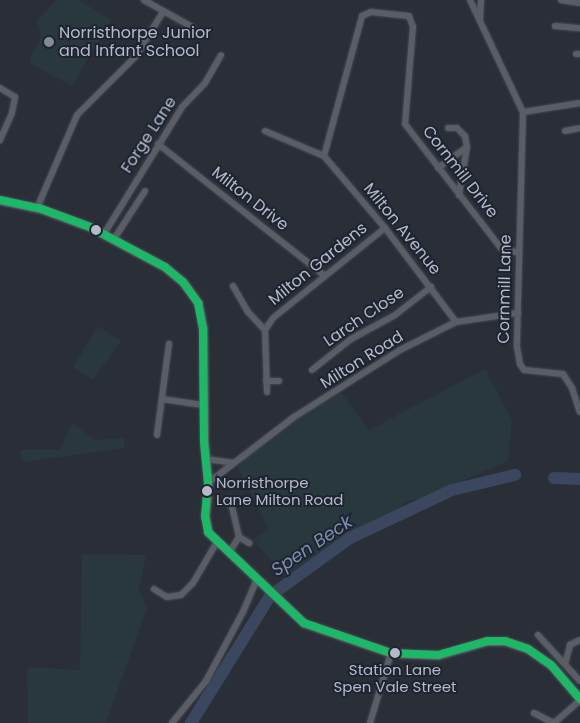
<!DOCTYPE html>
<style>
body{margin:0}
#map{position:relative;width:580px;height:723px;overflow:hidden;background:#2a2e37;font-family:Poppins,sans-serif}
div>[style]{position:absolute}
.green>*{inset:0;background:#28383d}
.river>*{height:12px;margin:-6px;padding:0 6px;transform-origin:6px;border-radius:6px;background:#3a475f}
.roads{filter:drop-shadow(0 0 1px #464950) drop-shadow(0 0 1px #464950)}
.minor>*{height:6px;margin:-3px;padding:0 3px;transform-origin:3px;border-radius:3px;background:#5a5d65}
.tertiary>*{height:9px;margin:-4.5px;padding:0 4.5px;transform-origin:4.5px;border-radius:4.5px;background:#5a5d65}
.bus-1>*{height:8px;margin:-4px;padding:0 4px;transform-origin:4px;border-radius:4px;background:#1ab867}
.dots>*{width:14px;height:14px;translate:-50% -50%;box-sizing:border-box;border:2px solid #1e2431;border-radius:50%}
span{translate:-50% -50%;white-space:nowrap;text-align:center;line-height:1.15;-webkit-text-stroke:4px #1e2431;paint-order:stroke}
.bus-label{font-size:15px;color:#b5bac7}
.left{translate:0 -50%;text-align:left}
.poi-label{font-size:16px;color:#b5bac7}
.street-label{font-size:16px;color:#b5bac7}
.water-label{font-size:18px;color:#7f8eac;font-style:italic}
</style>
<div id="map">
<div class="green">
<div style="clip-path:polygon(56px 0,79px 0,111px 20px,72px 86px,31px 64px,30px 58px,41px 37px,37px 21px)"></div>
<div style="clip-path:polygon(98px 326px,121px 341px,93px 380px,73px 367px)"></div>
<div style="clip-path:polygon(485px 369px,512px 420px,508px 461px,422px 499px,403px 502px,407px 511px,287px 578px,253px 540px,269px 529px,237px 467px,275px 431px,340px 391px,369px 430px)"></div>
<div style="clip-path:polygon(72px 423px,95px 440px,125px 438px,124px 448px,23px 462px,20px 450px,60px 450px)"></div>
<div style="clip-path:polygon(82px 554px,146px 555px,139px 590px,147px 608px,106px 723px,28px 723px,27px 667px,80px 670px)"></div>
</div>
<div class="river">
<div style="left:554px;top:478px;width:26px;rotate:2deg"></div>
<div style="left:191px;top:723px;width:150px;rotate:-58.1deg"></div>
<div style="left:270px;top:596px;width:99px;rotate:-35.9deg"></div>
<div style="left:350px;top:538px;width:113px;rotate:-25.2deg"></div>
<div style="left:452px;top:490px;width:65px;rotate:-13.4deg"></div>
</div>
<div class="roads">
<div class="minor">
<div style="left:144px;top:0;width:55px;rotate:29.4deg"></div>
<div style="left:470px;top:0;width:124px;rotate:64.7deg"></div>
<div style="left:523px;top:112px;width:235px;rotate:91.5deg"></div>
<div style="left:517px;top:347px;width:17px;rotate:80deg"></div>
<div style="left:520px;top:364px;width:7px;rotate:56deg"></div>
<div style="left:524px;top:370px;width:39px;rotate:6deg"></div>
<div style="left:563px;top:374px;width:17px;rotate:57deg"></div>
<div style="left:572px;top:388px;width:25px;rotate:72deg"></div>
<div style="left:561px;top:0;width:19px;rotate:9deg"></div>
<div style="left:480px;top:19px;width:19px;rotate:-87deg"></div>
<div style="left:555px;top:26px;width:25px;rotate:5deg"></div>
<div style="left:576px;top:54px;width:4px"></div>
<div style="left:0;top:88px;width:17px;rotate:31deg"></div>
<div style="left:15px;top:97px;width:16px;rotate:101deg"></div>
<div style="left:12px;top:113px;width:30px;rotate:114deg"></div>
<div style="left:523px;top:112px;width:58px;rotate:-9deg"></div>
<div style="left:448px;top:128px;width:9px"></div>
<div style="left:457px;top:128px;width:11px;rotate:45deg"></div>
<div style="left:465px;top:136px;width:11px;rotate:80deg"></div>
<div style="left:467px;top:147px;width:49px;rotate:99.5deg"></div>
<div style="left:265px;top:131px;width:64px;rotate:23deg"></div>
<div style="left:324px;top:156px;width:94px;rotate:49.7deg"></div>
<div style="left:385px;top:228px;width:118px;rotate:52.9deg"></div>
<div style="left:565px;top:131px;width:15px;rotate:-11deg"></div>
<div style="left:158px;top:144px;width:211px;rotate:38.3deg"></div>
<div style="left:324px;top:156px;width:145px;rotate:-74.8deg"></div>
<div style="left:362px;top:16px;width:10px;rotate:-24deg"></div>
<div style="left:371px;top:12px;width:38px;rotate:6deg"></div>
<div style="left:409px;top:16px;width:12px;rotate:70deg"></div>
<div style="left:413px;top:27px;width:97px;rotate:94.7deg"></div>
<div style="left:405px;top:124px;width:157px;rotate:52.3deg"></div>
<div style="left:501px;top:248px;width:19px;rotate:16deg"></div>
<div style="left:438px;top:168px;width:36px;rotate:-36deg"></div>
<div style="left:37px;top:208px;width:101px;rotate:-66.7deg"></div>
<div style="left:77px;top:115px;width:83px;rotate:-45deg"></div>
<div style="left:136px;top:56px;width:52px;rotate:-58.5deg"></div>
<div style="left:104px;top:234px;width:149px;rotate:-58.4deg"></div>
<div style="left:182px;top:107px;width:33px;rotate:-46deg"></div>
<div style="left:205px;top:83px;width:32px;rotate:-60deg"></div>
<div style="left:114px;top:239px;width:57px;rotate:-57.1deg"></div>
<div style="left:233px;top:286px;width:30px;rotate:60deg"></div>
<div style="left:248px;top:312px;width:25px;rotate:47deg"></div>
<div style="left:312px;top:370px;width:50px;rotate:-38.5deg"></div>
<div style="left:351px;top:339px;width:50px;rotate:-28.6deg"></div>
<div style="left:395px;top:315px;width:46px;rotate:-37.9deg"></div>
<div style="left:266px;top:381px;width:13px"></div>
<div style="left:267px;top:392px;width:62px;rotate:-91.8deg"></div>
<div style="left:265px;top:330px;width:14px;rotate:-56deg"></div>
<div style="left:273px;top:318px;width:144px;rotate:-38.8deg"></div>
<div style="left:162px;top:399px;width:41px;rotate:8.3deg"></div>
<div style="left:157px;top:435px;width:92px;rotate:-82.5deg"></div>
<div style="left:206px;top:459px;width:28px;rotate:8deg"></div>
<div style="left:208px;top:483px;width:108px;rotate:-37.5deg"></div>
<div style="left:294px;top:417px;width:125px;rotate:-32.3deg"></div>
<div style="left:400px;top:350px;width:63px;rotate:-26.6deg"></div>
<div style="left:456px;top:322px;width:63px;rotate:-8.3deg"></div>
<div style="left:239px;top:537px;width:12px;rotate:31deg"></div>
<div style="left:229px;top:553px;width:19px;rotate:-58deg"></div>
<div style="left:239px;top:537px;width:39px;rotate:-103deg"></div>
<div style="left:154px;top:589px;width:15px;rotate:32deg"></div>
<div style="left:167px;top:597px;width:14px;rotate:-8deg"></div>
<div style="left:181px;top:595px;width:17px;rotate:-45deg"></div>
<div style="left:193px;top:583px;width:48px;rotate:-59.7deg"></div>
<div style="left:538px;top:635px;width:62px;rotate:47.6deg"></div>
<div style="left:565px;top:664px;width:20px;rotate:-75deg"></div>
<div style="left:570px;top:645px;width:11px;rotate:-27deg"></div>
<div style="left:534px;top:713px;width:22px;rotate:27deg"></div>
<div style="left:172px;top:723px;width:54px;rotate:-51deg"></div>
<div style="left:206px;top:681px;width:78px;rotate:-61.8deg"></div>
<div style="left:243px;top:612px;width:36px;rotate:-67deg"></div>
<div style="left:370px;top:723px;width:73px;rotate:-73.3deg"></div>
<div style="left:554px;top:723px;width:35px;rotate:-41deg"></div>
</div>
<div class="tertiary">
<div style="left:0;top:200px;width:40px;rotate:12deg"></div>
<div style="left:39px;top:208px;width:54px;rotate:20.4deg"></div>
<div style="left:90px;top:227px;width:85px;rotate:28.1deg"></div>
<div style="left:165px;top:267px;width:23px;rotate:40deg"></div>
<div style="left:183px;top:282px;width:26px;rotate:54deg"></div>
<div style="left:198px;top:303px;width:26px;rotate:79deg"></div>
<div style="left:203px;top:329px;width:113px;rotate:89.5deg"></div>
<div style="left:204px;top:442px;width:41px;rotate:84.4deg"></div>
<div style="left:208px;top:483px;width:33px;rotate:95deg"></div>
<div style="left:205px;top:516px;width:16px;rotate:79deg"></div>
<div style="left:208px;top:532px;width:132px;rotate:43.5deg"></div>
<div style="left:304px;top:623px;width:92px;rotate:19deg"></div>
<div style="left:391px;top:653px;width:47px;rotate:2.4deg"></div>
<div style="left:438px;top:655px;width:51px;rotate:-15.9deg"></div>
<div style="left:487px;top:641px;width:18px"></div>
<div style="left:505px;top:641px;width:24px;rotate:19deg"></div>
<div style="left:528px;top:649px;width:28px;rotate:35deg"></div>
<div style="left:551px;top:665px;width:45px;rotate:49.5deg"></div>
</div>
</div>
<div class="bus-1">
<div style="left:0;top:200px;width:40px;rotate:12deg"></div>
<div style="left:39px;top:208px;width:54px;rotate:20.4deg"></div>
<div style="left:90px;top:227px;width:85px;rotate:28.1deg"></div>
<div style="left:165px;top:267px;width:23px;rotate:40deg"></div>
<div style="left:183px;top:282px;width:26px;rotate:54deg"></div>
<div style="left:198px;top:303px;width:26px;rotate:79deg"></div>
<div style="left:203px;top:329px;width:113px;rotate:89.5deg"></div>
<div style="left:204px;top:442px;width:41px;rotate:84.4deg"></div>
<div style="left:208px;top:483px;width:33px;rotate:95deg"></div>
<div style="left:205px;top:516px;width:16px;rotate:79deg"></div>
<div style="left:208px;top:532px;width:132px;rotate:43.5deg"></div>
<div style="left:304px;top:623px;width:92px;rotate:19deg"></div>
<div style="left:391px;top:653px;width:47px;rotate:2.4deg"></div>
<div style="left:438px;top:655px;width:51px;rotate:-15.9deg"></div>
<div style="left:487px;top:641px;width:18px"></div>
<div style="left:505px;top:641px;width:24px;rotate:19deg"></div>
<div style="left:528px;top:649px;width:28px;rotate:35deg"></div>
<div style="left:551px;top:665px;width:45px;rotate:49.5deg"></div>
</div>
<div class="dots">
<div style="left:49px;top:42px;background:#848995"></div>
<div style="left:96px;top:230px;background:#b5bac7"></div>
<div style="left:207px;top:491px;background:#b5bac7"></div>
<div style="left:395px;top:653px;background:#b5bac7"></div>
</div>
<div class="bus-label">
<span class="left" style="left:216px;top:491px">Norristhorpe<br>Lane Milton Road</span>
<span style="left:395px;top:678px">Station Lane<br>Spen Vale Street</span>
</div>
<div class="poi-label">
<span class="left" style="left:59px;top:42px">Norristhorpe Junior<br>and Infant School</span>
</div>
<div class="street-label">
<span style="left:149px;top:135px;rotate:-57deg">Forge Lane</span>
<span style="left:460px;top:172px;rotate:52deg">Cornmill Drive</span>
<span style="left:250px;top:199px;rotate:38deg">Milton Drive</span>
<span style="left:402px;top:229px;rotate:51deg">Milton Avenue</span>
<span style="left:318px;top:264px;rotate:-39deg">Milton Gardens</span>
<span style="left:505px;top:289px;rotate:-89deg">Cornmill Lane</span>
<span style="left:364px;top:317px;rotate:-34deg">Larch Close</span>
<span style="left:362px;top:360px;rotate:-32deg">Milton Road</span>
</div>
<div class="water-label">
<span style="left:312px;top:546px;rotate:-34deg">Spen Beck</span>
</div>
</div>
